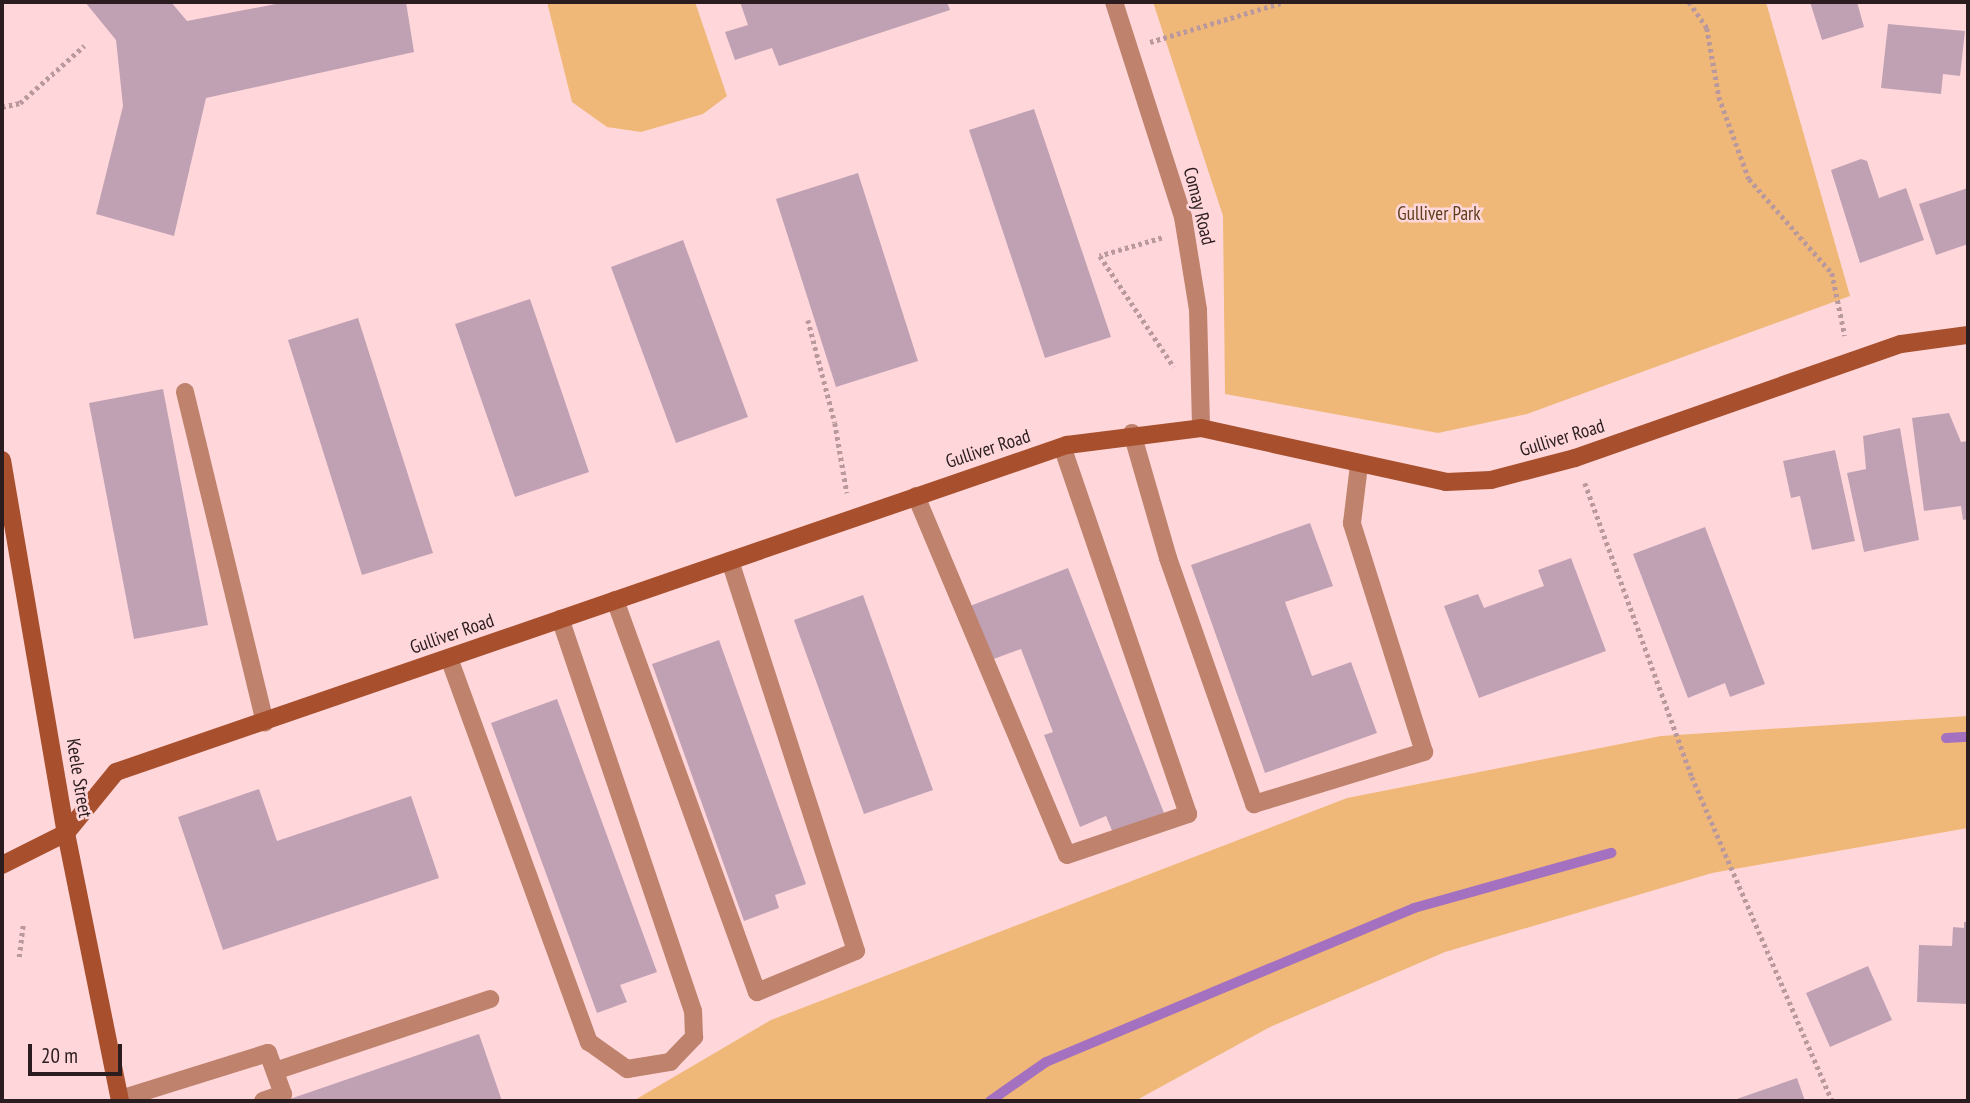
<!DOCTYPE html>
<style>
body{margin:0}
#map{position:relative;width:1970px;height:1103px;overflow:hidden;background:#ffd7db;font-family:"PT Sans Narrow",sans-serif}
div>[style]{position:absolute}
.green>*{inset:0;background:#f0b878}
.stream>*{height:10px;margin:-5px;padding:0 5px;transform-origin:5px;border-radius:5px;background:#a371bf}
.building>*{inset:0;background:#c0a1b4}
.path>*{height:4.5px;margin-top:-2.25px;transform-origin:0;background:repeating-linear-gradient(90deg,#b9999d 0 3.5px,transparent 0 7px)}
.lane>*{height:18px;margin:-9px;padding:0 9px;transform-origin:9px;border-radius:9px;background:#bf826c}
.street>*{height:18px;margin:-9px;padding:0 9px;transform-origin:9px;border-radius:9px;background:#bf826c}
.secondary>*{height:18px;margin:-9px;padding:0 9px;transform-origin:9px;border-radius:9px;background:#a8502e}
span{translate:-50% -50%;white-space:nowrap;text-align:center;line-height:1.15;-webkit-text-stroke:5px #ffd7db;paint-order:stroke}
.street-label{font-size:19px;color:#2b1d1f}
.park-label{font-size:19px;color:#5b3f1d}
.frame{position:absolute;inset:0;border:4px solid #2b1d1f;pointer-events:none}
.scale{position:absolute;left:28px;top:1044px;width:94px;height:32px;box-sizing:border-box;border:4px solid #2b1d1f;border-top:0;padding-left:9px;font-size:21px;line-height:24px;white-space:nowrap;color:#2b1d1f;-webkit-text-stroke:5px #ffd7db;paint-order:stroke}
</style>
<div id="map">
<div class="green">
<div style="clip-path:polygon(547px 2px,695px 2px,727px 96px,703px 114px,641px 132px,607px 127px,572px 102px)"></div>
<div style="clip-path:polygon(1153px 2px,1766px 2px,1850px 296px,1527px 414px,1438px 433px,1225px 394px,1223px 216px)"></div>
<div style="clip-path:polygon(1968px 716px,1968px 828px,1712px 873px,1445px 952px,1270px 1027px,1135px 1101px,633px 1101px,771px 1020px,1347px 798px,1661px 736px)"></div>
</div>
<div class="stream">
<div style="left:1946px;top:738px;width:22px;rotate:-3deg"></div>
<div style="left:990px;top:1101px;width:68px;rotate:-34.9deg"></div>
<div style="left:1046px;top:1062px;width:399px;rotate:-22.7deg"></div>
<div style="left:1414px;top:908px;width:205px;rotate:-15.6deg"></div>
</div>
<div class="building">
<div style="clip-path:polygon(85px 2px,171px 2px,187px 21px,286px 2px,406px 2px,414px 52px,206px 98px,174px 236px,96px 214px,123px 106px,116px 40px)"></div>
<div style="clip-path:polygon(740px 2px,947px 2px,950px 10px,779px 66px,772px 48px,735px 60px,725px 32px,748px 25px)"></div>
<div style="clip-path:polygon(1810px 2px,1857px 2px,1864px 27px,1822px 40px)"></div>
<div style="clip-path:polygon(1888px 24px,1965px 31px,1960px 76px,1943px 74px,1941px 94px,1881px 88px)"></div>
<div style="clip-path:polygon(1034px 109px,1111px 337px,1045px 358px,969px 130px)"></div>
<div style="clip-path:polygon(1861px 159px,1867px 161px,1879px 198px,1906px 188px,1924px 240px,1860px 263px,1831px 170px)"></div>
<div style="clip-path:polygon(858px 173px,918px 361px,836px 387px,776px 199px)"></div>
<div style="clip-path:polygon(1968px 188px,1968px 244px,1936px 255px,1919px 204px)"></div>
<div style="clip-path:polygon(683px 240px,748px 417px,676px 443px,611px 267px)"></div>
<div style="clip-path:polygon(530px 299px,589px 472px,515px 497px,455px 324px)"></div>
<div style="clip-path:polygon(358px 318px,433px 553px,362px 575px,288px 340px)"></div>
<div style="clip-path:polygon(163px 389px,208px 625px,134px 639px,89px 403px)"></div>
<div style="clip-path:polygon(1949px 413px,1961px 442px,1968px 441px,1968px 519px,1963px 520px,1961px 506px,1924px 511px,1912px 418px)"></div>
<div style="clip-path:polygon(1900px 428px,1919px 540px,1864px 552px,1847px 473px,1866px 469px,1863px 436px)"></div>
<div style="clip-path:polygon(1835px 450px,1855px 541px,1812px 550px,1800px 496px,1791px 498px,1783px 461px)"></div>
<div style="clip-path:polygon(1310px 523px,1333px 586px,1285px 602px,1312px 676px,1351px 662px,1377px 733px,1265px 773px,1191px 565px)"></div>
<div style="clip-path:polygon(1705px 527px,1765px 684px,1730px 697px,1725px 683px,1688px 698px,1633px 554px)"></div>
<div style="clip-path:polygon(1571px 558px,1606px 651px,1479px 698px,1444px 606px,1478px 594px,1484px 608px,1544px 586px,1538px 570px)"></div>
<div style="clip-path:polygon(1068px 568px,1164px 813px,1113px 833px,1106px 816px,1080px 827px,1044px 735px,1053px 732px,1021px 649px,991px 660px,970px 606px)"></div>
<div style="clip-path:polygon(863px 595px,933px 790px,864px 814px,794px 620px)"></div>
<div style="clip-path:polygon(719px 640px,806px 884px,775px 895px,779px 908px,744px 921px,652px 664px)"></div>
<div style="clip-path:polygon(557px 699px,657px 972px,620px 985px,627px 1002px,597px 1013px,491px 723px)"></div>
<div style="clip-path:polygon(259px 789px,277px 841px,411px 796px,439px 878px,223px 950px,178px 817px)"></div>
<div style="clip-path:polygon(1964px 922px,1968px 922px,1968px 1004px,1917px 1002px,1919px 945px,1952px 946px,1953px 927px,1964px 928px)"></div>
<div style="clip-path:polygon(1868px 966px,1892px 1020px,1830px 1047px,1806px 993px)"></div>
<div style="clip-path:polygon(479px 1034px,502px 1101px,284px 1101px)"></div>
<div style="clip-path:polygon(1797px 1078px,1805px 1101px,1731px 1101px)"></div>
</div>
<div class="path">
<div style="left:1689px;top:2px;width:32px;rotate:55deg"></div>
<div style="left:1707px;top:28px;width:70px;rotate:80.1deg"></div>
<div style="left:1719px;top:97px;width:87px;rotate:69.9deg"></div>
<div style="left:1749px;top:179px;width:125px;rotate:48.6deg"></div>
<div style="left:1832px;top:273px;width:64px;rotate:78.3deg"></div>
<div style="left:1150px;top:42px;width:140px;rotate:-16.6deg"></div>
<div style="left:2px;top:107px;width:18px;rotate:-13deg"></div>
<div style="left:20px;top:103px;width:86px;rotate:-41.7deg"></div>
<div style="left:1162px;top:238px;width:65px;rotate:163.8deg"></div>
<div style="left:1100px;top:256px;width:133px;rotate:56.3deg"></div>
<div style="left:808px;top:320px;width:106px;rotate:75.3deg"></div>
<div style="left:835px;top:423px;width:71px;rotate:80.3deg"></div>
<div style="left:1585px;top:483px;width:313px;rotate:70deg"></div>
<div style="left:1692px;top:777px;width:353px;rotate:66.6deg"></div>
<div style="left:19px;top:957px;width:34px;rotate:-83deg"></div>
</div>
<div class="lane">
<div style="left:185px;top:392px;width:340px;rotate:76.4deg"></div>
<div style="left:1132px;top:433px;width:130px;rotate:73.9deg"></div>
<div style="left:1168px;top:558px;width:261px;rotate:70.7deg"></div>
<div style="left:1254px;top:804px;width:178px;rotate:-17deg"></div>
<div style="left:1424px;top:752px;width:240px;rotate:-107.5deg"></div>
<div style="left:1352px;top:523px;width:58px;rotate:-83.1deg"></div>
<div style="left:916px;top:496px;width:389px;rotate:67.2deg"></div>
<div style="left:1067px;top:855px;width:128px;rotate:-18.7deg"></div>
<div style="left:1188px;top:814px;width:388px;rotate:-108.9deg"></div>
<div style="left:615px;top:600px;width:417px;rotate:70.1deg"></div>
<div style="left:757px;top:992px;width:107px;rotate:-22.5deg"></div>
<div style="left:856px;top:951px;width:410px;rotate:-107.9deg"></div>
<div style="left:449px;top:658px;width:409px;rotate:70deg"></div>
<div style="left:589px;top:1042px;width:47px;rotate:35.4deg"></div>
<div style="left:627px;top:1069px;width:44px;rotate:-9.2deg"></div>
<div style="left:670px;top:1062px;width:35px;rotate:-46deg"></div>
<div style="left:694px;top:1037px;width:26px;rotate:-92deg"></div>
<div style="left:693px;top:1011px;width:414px;rotate:-108.7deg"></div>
<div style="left:275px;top:1071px;width:227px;rotate:-18.5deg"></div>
<div style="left:120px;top:1099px;width:155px;rotate:-17.3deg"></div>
<div style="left:268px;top:1053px;width:44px;rotate:69.9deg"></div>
<div style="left:283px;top:1094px;width:21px;rotate:161deg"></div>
</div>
<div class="street">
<div style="left:1114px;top:2px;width:226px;rotate:72.2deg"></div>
<div style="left:1183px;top:217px;width:94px;rotate:80.8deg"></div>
<div style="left:1198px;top:310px;width:118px;rotate:88.5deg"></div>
</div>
<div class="secondary">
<div style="left:2px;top:460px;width:378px;rotate:80.3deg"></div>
<div style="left:66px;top:833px;width:273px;rotate:78.6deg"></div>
<div style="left:2px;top:865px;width:72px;rotate:-26.6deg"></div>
<div style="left:66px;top:833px;width:79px;rotate:-50.7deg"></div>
<div style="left:116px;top:772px;width:1006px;rotate:-18.98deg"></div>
<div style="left:1067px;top:445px;width:135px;rotate:-7.2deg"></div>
<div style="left:1201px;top:428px;width:251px;rotate:12.4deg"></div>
<div style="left:1446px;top:482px;width:45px;rotate:-2.5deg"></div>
<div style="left:1491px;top:480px;width:87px;rotate:-14.7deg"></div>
<div style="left:1575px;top:458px;width:345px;rotate:-19.3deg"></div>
<div style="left:1901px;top:344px;width:68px;rotate:-7.7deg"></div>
</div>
<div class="street-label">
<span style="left:1199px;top:206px;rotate:76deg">Comay Road</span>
<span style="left:1562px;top:438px;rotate:-17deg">Gulliver Road</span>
<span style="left:988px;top:449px;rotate:-18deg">Gulliver Road</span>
<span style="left:452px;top:634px;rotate:-19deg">Gulliver Road</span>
<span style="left:79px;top:778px;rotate:81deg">Keele Street</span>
</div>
<div class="park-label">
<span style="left:1439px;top:214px">Gulliver Park</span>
</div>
<div class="frame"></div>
<div class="scale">20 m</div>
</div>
